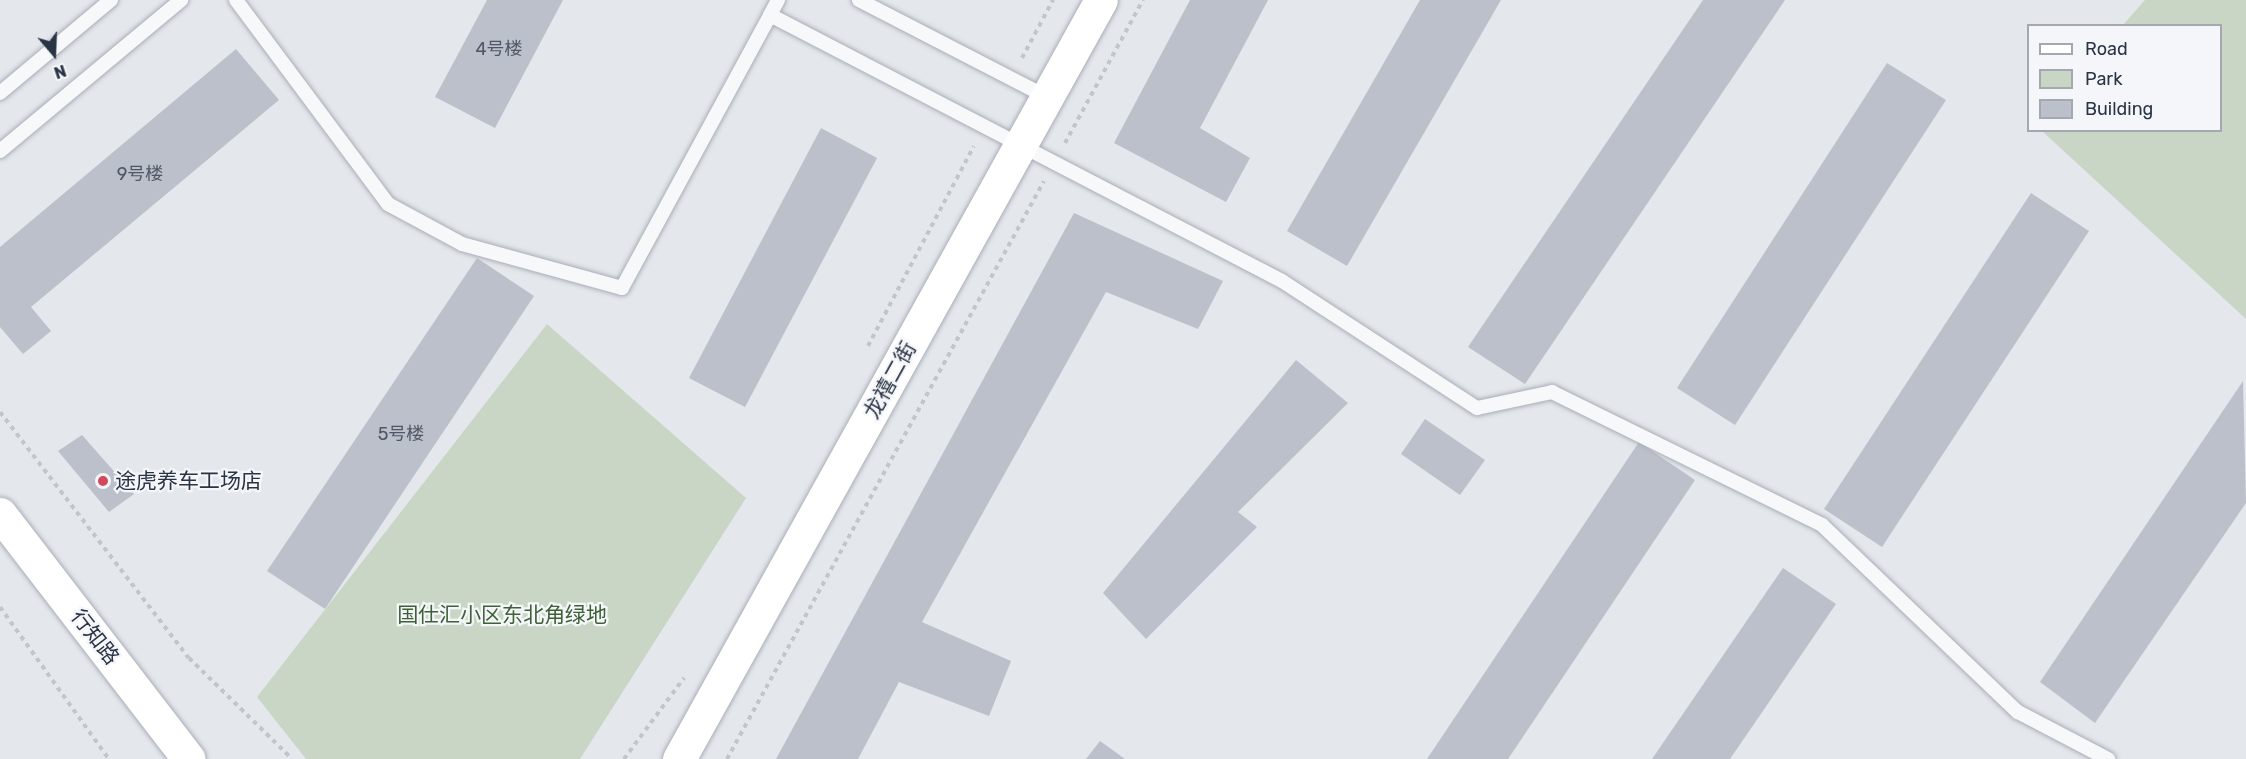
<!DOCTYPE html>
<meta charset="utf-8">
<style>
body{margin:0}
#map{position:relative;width:2246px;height:759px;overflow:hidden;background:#e4e7ec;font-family:Rubik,"Noto Sans SC",sans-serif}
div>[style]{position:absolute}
.green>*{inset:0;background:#c9d6c5}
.building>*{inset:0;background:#bbc0ca}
.path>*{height:4px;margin-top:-2px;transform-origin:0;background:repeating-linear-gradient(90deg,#c2c5cb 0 4.5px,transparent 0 9px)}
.roads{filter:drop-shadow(0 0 2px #a9aeb7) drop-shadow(0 0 2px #a9aeb7)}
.lane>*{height:14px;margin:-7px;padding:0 7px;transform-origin:7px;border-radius:7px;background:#f7f8fa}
.secondary>*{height:33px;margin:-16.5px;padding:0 16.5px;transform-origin:16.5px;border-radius:16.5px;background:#fff}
.dots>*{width:16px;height:16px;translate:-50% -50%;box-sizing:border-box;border:3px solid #f4f6f9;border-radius:50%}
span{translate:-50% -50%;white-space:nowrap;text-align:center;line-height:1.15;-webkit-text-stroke:4.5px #f4f6f9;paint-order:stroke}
.number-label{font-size:18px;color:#4f5766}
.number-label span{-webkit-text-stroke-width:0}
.street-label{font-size:21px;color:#2b3445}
.poi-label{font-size:21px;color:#2b3445}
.left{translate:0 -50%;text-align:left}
.park-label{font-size:21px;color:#3f6138}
.legend{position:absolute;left:2027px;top:24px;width:195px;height:108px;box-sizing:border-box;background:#f4f6f9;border:2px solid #a4a8b1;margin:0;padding:8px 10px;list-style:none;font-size:18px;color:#2b3445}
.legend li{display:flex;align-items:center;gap:12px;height:30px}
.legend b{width:30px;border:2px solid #a4a8b1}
.north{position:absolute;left:24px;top:24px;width:60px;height:60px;-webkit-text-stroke:4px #f4f6f9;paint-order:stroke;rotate:161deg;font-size:16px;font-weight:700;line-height:24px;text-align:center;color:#2b3445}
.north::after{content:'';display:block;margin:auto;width:21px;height:27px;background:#2b3445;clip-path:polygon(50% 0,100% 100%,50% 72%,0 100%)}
</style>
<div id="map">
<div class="green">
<div style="clip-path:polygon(2145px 0,2246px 0,2246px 319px,2042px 131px,2220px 130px,2220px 26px,2123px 25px)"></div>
<div style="clip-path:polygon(547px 324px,746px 498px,580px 759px,306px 759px,257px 697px)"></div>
</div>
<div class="building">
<div style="clip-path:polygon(487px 0,563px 0,495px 128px,435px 97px)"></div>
<div style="clip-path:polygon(1190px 0,1268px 0,1200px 128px,1250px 158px,1226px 202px,1114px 143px)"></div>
<div style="clip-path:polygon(1420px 0,1501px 0,1347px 266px,1287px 231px)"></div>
<div style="clip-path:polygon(1703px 0,1785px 0,1525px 384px,1468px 347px)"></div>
<div style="clip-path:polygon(236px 49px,279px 100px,31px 307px,51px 331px,23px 354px,0 327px,0 247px)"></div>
<div style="clip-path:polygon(1887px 63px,1946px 100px,1735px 425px,1677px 388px)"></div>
<div style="clip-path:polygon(821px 128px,877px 158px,745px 407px,689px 378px)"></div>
<div style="clip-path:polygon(2031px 193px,2089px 231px,1882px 547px,1824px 509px)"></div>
<div style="clip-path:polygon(1074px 213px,1223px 281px,1198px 329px,1106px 292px,922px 622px,1011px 661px,989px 716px,899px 682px,858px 759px,776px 759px)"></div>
<div style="clip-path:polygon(477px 258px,534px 296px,325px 609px,267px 571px)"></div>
<div style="clip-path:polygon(1296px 360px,1348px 403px,1238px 512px,1257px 527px,1146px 639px,1103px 593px)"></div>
<div style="clip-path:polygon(2243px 381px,2246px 503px,2095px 723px,2040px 682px)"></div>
<div style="clip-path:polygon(1425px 419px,1485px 460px,1460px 495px,1401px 454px)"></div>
<div style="clip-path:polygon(82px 435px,134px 494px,109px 512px,58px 451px)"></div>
<div style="clip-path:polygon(1639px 442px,1695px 480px,1508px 759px,1427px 759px)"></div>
<div style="clip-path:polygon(1783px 568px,1836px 604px,1730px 759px,1652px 759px)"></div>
<div style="clip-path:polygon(1100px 741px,1125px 759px,1086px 759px)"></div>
</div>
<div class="path">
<div style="left:1022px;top:58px;width:66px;rotate:-61.9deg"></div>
<div style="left:1065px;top:143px;width:163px;rotate:-61.4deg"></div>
<div style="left:868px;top:346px;width:226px;rotate:-62.1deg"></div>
<div style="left:0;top:412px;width:310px;rotate:52.5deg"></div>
<div style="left:189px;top:658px;width:144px;rotate:44.4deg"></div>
<div style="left:0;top:607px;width:187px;rotate:54.4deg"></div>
<div style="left:624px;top:759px;width:101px;rotate:-53.5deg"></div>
<div style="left:727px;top:759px;width:659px;rotate:-61.26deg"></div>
</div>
<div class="roads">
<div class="lane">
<div style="left:236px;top:0;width:254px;rotate:53.3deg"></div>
<div style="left:388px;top:204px;width:84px;rotate:28.4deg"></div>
<div style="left:462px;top:244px;width:166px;rotate:15.4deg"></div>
<div style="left:622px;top:288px;width:311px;rotate:-61.5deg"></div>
<div style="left:770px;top:15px;width:577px;rotate:27.45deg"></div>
<div style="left:1282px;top:281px;width:233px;rotate:33.1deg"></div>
<div style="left:1477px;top:408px;width:77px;rotate:-12deg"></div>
<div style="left:1552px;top:392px;width:301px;rotate:26.2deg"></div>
<div style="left:1822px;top:525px;width:271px;rotate:43.7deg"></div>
<div style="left:2018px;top:712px;width:102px;rotate:27.6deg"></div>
<div style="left:859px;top:0;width:212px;rotate:27.3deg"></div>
<div style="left:770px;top:15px;width:17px;rotate:-62deg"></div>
<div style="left:0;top:93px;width:145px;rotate:-40deg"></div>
<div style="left:0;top:151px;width:236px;rotate:-39.8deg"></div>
</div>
<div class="secondary">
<div style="left:0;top:514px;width:309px;rotate:52.4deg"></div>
<div style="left:679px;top:759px;width:868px;rotate:-60.93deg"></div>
</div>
</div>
<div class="dots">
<div style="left:103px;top:481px;background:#d1495b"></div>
</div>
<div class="number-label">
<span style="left:499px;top:49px">4号楼</span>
<span style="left:140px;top:174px">9号楼</span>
<span style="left:401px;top:434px">5号楼</span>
</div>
<div class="street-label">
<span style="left:890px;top:380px;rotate:-61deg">龙禧二街</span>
<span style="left:95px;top:637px;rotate:52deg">行知路</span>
</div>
<div class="poi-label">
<span class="left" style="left:115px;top:481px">途虎养车工场店</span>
</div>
<div class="park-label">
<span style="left:502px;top:615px">国仕汇小区东北角绿地</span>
</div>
<ul class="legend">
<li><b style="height:8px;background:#fff"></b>Road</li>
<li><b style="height:16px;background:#c9d6c5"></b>Park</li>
<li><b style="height:16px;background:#bbc0ca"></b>Building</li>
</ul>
<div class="north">N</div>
</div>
